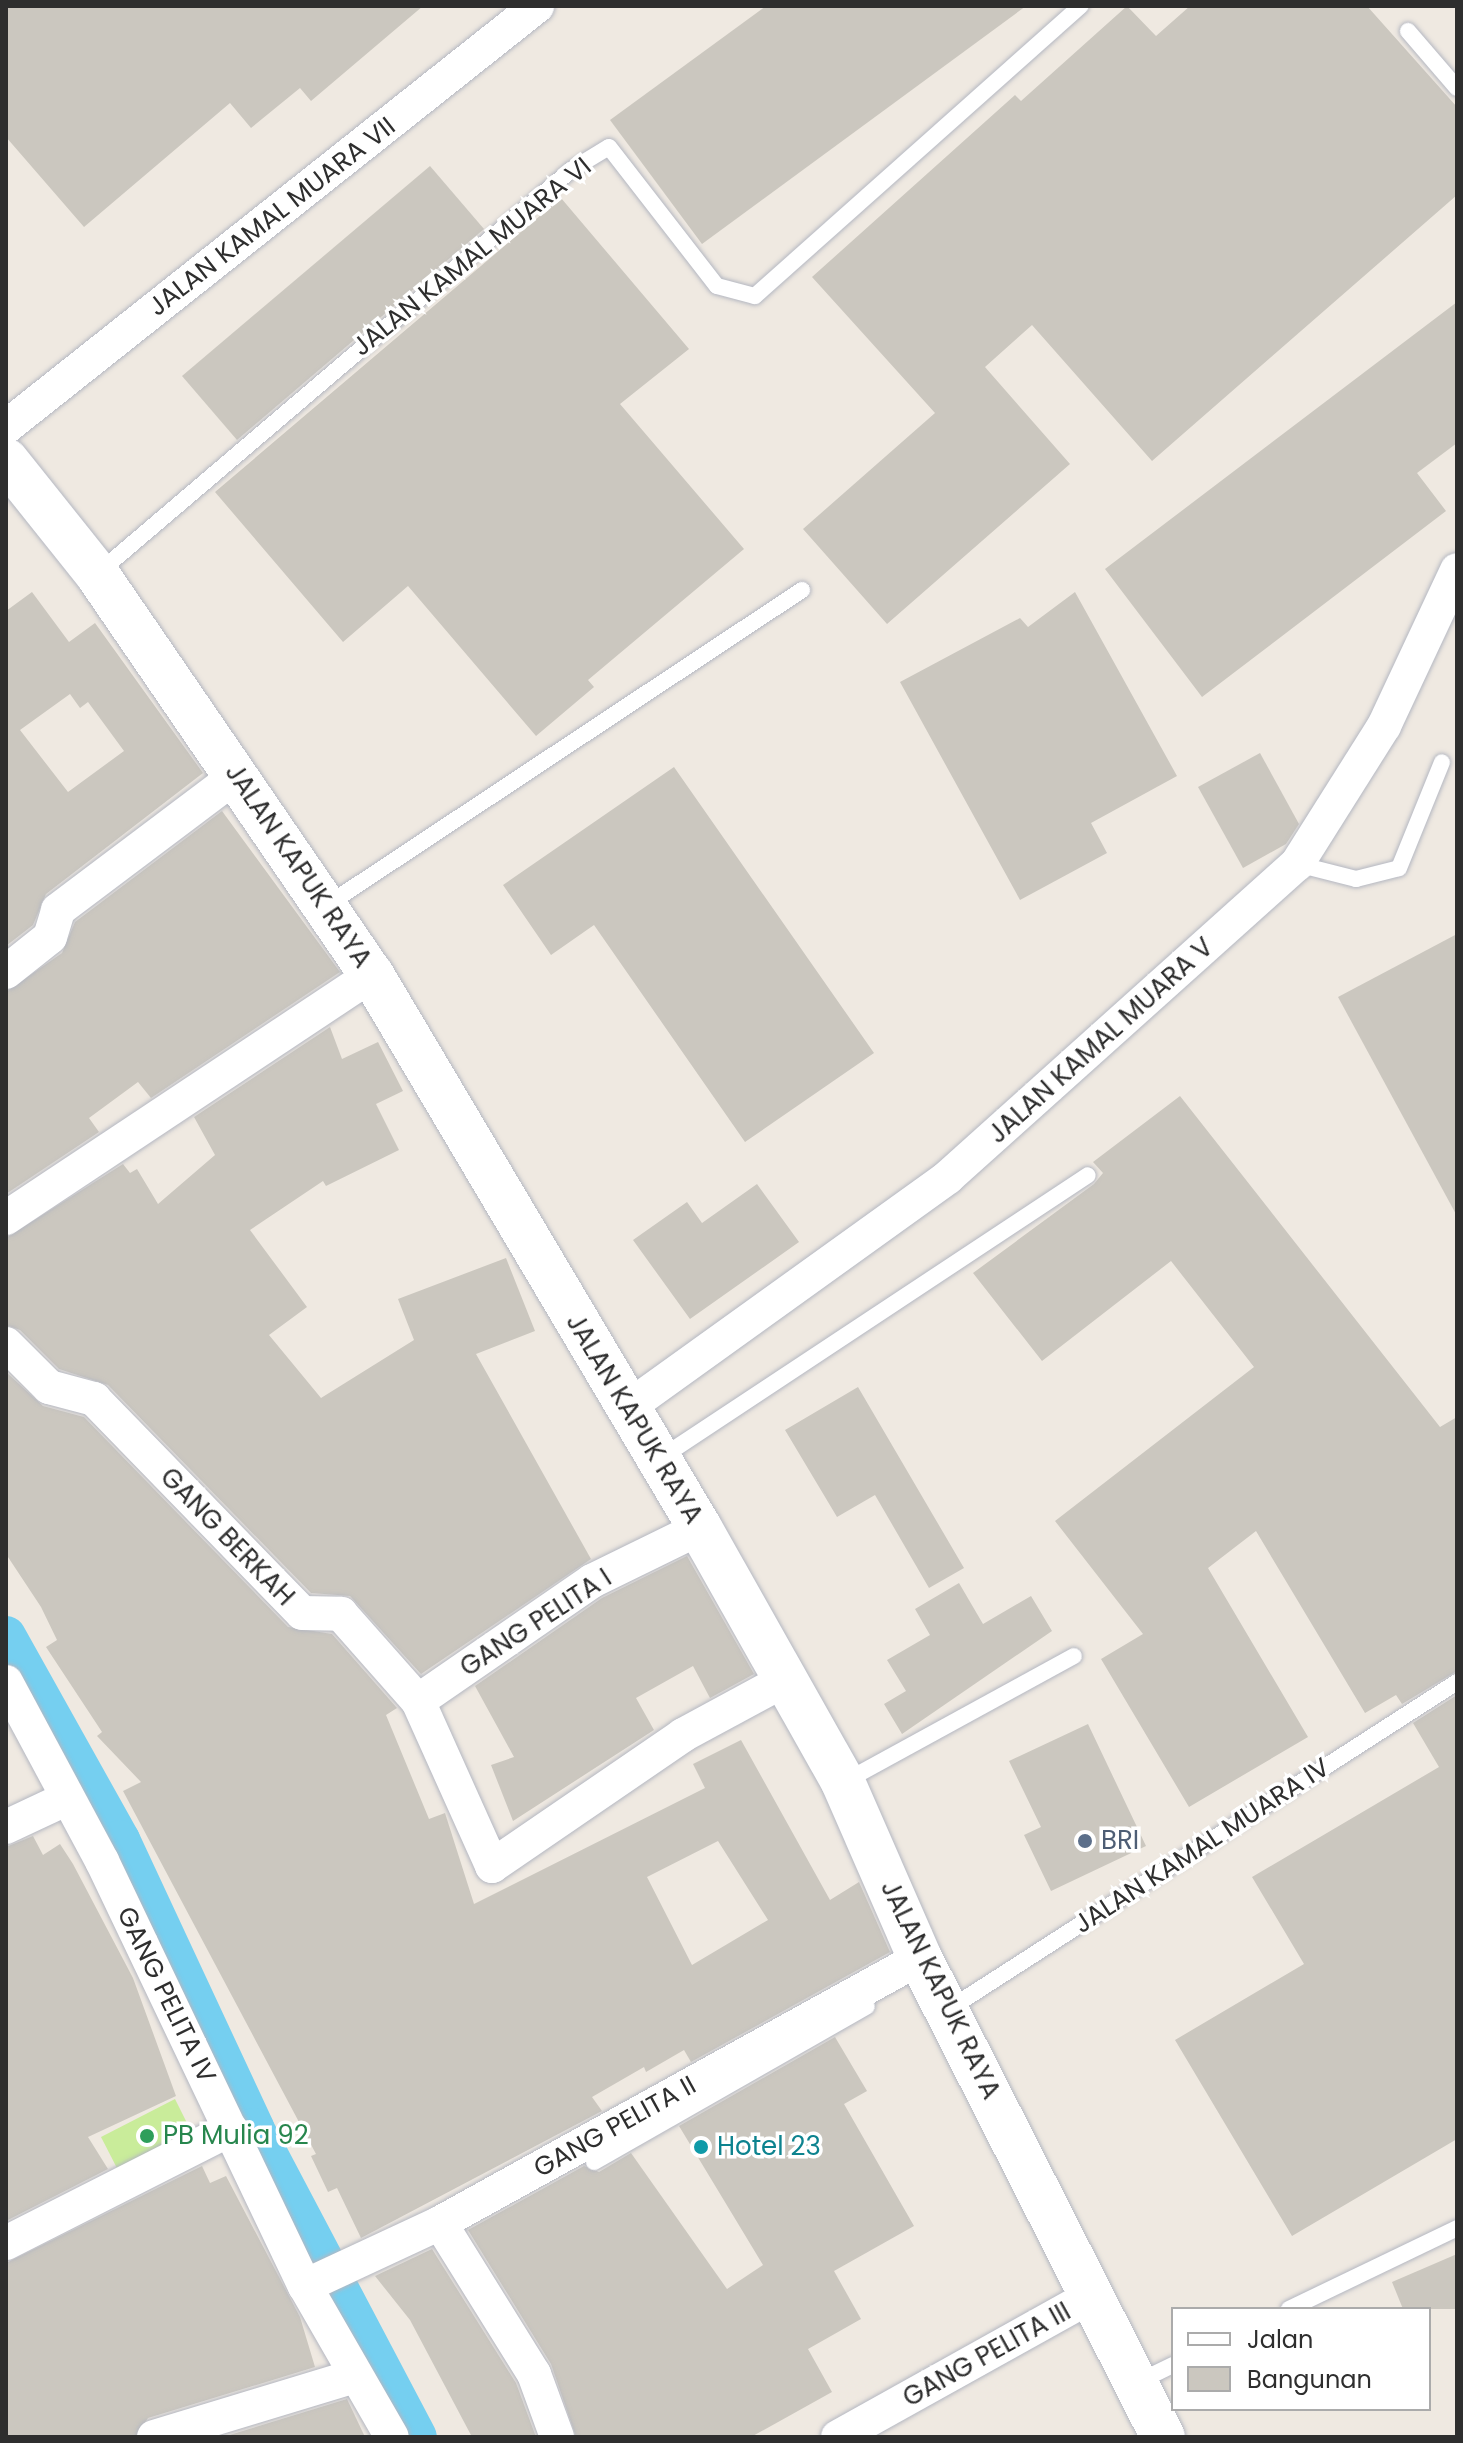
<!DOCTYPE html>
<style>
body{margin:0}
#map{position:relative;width:1463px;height:2443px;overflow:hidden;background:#efe9e1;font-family:Poppins,sans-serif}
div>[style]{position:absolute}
.pitch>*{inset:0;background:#c9ec9a}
.canal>*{height:40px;margin:-20px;padding:0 20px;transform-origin:20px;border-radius:20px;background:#75cff0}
.building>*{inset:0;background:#cbc7bf}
.roads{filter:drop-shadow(0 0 2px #b4b7c1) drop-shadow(0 0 2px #b4b7c1)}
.service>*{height:16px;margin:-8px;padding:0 8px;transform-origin:8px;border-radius:8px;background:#fff}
.minor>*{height:34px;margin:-17px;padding:0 17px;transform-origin:17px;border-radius:17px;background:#fff}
.secondary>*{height:44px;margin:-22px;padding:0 22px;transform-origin:22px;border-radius:22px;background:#fff}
.dots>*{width:22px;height:22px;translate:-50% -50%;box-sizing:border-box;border:4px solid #fff;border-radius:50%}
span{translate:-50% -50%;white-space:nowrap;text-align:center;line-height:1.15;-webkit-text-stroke:7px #fff;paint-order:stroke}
.street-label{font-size:26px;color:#2e2e2e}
.service-label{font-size:26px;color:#4e5e75}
.left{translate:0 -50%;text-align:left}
.leisure-label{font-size:26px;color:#27864d}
.culture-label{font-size:26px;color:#0d838f}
.frame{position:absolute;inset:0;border:8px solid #2e2e2e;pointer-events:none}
.legend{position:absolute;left:1171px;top:2307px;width:260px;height:104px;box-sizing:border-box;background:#fff;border:2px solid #ababab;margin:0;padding:10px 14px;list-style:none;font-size:24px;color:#2e2e2e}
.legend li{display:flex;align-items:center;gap:16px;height:40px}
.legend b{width:40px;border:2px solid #ababab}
</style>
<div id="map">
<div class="pitch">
<div style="clip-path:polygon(175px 2099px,193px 2135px,119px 2172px,101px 2137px)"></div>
</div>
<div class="canal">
<div style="left:6px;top:1636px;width:234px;rotate:60.8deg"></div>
<div style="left:120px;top:1840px;width:318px;rotate:65deg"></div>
<div style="left:254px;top:2128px;width:349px;rotate:62.2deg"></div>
</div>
<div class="building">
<div style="clip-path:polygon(6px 6px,423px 6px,311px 101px,300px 88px,251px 128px,230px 103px,84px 227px,6px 137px)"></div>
<div style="clip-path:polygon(766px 6px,1026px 6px,702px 244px,610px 120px)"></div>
<div style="clip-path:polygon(1127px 6px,1156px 36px,1190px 6px,1367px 6px,1457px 107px,1457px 195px,1152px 461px,1032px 325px,985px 367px,1070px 464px,887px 624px,803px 529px,935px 413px,812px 277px,1015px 95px,1021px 101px)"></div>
<div style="clip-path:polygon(430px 166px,484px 229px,237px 440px,182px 376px)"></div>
<div style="clip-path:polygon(561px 198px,689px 349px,620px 404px,744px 549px,588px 680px,594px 687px,536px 736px,408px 586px,343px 642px,215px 492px)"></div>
<div style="clip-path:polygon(1457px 302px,1457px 443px,1417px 473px,1446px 511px,1202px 697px,1105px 569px)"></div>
<div style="clip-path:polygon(evenodd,32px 592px,69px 642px,95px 623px,203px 773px,46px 894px,33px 925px,6px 946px,6px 611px,32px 592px,70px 694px,80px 708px,88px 702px,124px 751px,68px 792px,20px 730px,70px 694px)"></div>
<div style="clip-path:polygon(1075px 592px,1177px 776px,1091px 823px,1107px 853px,1020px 900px,900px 682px,1020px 618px,1028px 627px)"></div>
<div style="clip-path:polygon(1260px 753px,1299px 824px,1286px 844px,1243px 868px,1198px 787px)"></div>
<div style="clip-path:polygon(674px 767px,874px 1053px,745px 1142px,594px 925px,551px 955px,503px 885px)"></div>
<div style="clip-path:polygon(222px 811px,340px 972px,151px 1098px,138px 1082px,89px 1118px,99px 1132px,6px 1194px,6px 992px,62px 953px,75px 922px)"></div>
<div style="clip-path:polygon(1457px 934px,1457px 1216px,1338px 997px)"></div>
<div style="clip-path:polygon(330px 1027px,342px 1059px,378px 1042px,403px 1091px,376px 1104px,399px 1150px,326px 1186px,323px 1181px,250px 1230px,307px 1307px,269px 1335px,321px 1398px,414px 1340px,398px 1299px,506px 1258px,535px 1331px,476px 1354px,591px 1559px,421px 1674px,350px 1596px,311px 1593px,108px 1385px,59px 1369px,20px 1330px,6px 1325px,6px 1238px,123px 1164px,130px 1173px,137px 1169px,158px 1204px,215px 1155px,194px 1117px)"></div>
<div style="clip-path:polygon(1180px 1096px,1440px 1427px,1457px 1417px,1457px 1671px,1402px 1704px,1396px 1695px,1365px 1713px,1256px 1531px,1208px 1568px,1308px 1737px,1189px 1807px,1101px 1659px,1143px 1634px,1055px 1521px,1254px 1367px,1171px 1261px,1042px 1361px,973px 1273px,1094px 1184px,1103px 1173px,1093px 1162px)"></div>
<div style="clip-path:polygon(757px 1184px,799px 1242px,690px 1319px,633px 1240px,687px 1202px,702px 1223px)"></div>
<div style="clip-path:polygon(evenodd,6px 1372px,43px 1406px,84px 1417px,288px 1627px,332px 1634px,397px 1708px,386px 1715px,429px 1819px,445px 1813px,474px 1904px,705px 1788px,693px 1764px,741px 1740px,830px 1900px,859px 1882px,890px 1952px,691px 2062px,684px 2050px,646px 2072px,644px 2067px,592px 2097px,602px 2111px,361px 2238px,337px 2188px,328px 2192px,311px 2156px,316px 2154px,123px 1791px,141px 1782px,97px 1736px,102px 1732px,46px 1647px,57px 1640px,41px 1607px,6px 1554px,6px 1372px,718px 1841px,768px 1920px,692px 1965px,647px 1877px,718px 1841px)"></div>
<div style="clip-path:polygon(858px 1387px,964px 1568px,929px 1588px,875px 1495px,837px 1517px,785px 1430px)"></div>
<div style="clip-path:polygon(687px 1556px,754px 1674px,710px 1698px,693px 1666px,636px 1698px,654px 1730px,513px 1821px,491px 1765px,514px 1757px,475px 1686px,602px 1598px)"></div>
<div style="clip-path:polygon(959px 1583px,983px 1624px,1031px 1596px,1052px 1631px,902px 1734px,884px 1704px,906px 1691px,887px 1660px,930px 1635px,915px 1609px)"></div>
<div style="clip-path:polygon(1457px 1695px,1457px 2139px,1292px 2236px,1175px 2040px,1304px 1964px,1252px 1877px,1439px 1767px,1413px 1723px)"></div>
<div style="clip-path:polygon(1088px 1724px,1146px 1846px,1051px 1891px,1024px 1835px,1041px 1827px,1009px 1761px)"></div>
<div style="clip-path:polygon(33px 1836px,43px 1855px,60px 1844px,73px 1864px,133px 1978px,176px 2096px,88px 2137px,108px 2169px,6px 2221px,6px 1847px)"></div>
<div style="clip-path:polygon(835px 2037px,867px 2091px,844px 2104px,914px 2226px,834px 2271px,861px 2319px,808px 2349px,832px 2392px,751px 2437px,576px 2437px,551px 2364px,468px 2230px,584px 2166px,599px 2172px,631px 2153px,727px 2289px,763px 2265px,679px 2126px)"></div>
<div style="clip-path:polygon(202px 2166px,210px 2183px,226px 2176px,300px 2317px,315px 2367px,148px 2418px,135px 2437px,6px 2437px,6px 2263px)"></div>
<div style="clip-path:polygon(432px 2249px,516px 2383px,536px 2437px,472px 2437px,410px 2320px,375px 2276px)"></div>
<div style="clip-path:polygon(1457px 2254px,1457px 2309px,1403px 2309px,1392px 2282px)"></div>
<div style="clip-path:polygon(347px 2399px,365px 2437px,223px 2437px)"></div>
</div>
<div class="roads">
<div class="service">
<div style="left:1408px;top:31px;width:75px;rotate:49.3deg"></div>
<div style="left:98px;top:573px;width:621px;rotate:-40.43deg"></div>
<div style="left:571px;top:170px;width:44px;rotate:-31.2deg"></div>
<div style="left:609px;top:147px;width:176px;rotate:52.2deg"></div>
<div style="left:717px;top:286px;width:39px;rotate:15deg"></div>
<div style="left:755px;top:296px;width:436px;rotate:-41.7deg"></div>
<div style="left:1297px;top:864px;width:61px;rotate:14.3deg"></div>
<div style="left:1356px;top:879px;width:44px;rotate:-14.3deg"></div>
<div style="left:1399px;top:868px;width:114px;rotate:-67.9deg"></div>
<div style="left:327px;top:905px;width:570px;rotate:-33.55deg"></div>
<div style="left:659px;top:1459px;width:514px;rotate:-33.5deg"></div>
<div style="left:844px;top:1782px;width:262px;rotate:-28.7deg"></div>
<div style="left:949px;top:2009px;width:604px;rotate:-32.77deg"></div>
<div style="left:594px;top:2162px;width:314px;rotate:-29.7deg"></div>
<div style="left:1289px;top:2309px;width:187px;rotate:-25.7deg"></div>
<div style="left:1138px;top:2382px;width:39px;rotate:-26deg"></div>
</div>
<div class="minor">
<div style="left:6px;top:427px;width:678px;rotate:-38.41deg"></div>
<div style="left:6px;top:972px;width:56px;rotate:-38.5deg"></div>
<div style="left:50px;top:937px;width:28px;rotate:-73deg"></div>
<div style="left:58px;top:910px;width:223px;rotate:-37deg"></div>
<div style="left:6px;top:1218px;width:439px;rotate:-33.6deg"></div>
<div style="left:6px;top:1344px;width:61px;rotate:45deg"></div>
<div style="left:49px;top:1387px;width:47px;rotate:14.9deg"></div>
<div style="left:94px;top:1399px;width:298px;rotate:45.8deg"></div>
<div style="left:302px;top:1613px;width:39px;rotate:1deg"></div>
<div style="left:341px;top:1614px;width:116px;rotate:48.5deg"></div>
<div style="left:418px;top:1701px;width:181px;rotate:65.8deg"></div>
<div style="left:492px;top:1866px;width:232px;rotate:-34.4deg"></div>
<div style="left:683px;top:1735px;width:114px;rotate:-28.4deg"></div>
<div style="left:627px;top:1408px;width:395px;rotate:-35.7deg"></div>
<div style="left:948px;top:1177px;width:469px;rotate:-41.9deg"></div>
<div style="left:1297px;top:864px;width:163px;rotate:-57.8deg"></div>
<div style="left:1384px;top:726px;width:172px;rotate:-64.9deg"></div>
<div style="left:6px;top:1682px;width:203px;rotate:61.8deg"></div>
<div style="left:102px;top:1861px;width:471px;rotate:64.5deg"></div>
<div style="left:305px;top:2286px;width:174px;rotate:60.1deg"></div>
<div style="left:418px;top:1701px;width:211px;rotate:-34.6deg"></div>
<div style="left:592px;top:1581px;width:120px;rotate:-26.1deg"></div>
<div style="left:6px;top:1827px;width:68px;rotate:-25.1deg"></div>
<div style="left:440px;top:2223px;width:178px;rotate:58.1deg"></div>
<div style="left:534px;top:2374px;width:67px;rotate:69.9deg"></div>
<div style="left:6px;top:2243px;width:252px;rotate:-26.9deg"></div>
<div style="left:305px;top:2286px;width:149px;rotate:-25deg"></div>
<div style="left:440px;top:2223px;width:548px;rotate:-28.9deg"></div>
<div style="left:154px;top:2437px;width:210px;rotate:-16.9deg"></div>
<div style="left:838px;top:2437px;width:292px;rotate:-29.1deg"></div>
</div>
<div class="secondary">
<div style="left:6px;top:460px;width:146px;rotate:51.4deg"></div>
<div style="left:97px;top:574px;width:486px;rotate:55.6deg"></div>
<div style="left:372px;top:975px;width:643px;rotate:59.33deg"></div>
<div style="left:700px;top:1528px;width:291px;rotate:60.6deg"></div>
<div style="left:843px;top:1782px;width:192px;rotate:66.4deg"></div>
<div style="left:920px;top:1958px;width:537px;rotate:63.1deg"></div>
</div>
</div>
<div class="dots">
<div style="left:1085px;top:1841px;background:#5c6f8a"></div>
<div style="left:147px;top:2136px;background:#2e9e5b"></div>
<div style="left:701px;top:2147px;background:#0f9aa8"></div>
</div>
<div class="street-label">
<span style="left:272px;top:217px;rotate:-38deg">JALAN KAMAL MUARA VII</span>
<span style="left:472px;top:257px;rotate:-39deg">JALAN KAMAL MUARA VI</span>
<span style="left:298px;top:866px;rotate:56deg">JALAN KAPUK RAYA</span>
<span style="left:1101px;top:1041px;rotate:-42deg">JALAN KAMAL MUARA V</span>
<span style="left:634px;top:1419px;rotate:59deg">JALAN KAPUK RAYA</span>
<span style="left:227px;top:1537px;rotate:46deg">GANG BERKAH</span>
<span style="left:536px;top:1623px;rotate:-33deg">GANG PELITA I</span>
<span style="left:1202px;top:1846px;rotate:-33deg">JALAN KAMAL MUARA IV</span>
<span style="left:940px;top:1990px;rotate:64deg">JALAN KAPUK RAYA</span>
<span style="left:166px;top:1995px;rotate:64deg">GANG PELITA IV</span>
<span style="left:615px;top:2127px;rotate:-29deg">GANG PELITA II</span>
<span style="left:987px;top:2355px;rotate:-29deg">GANG PELITA III</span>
</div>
<div class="service-label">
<span class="left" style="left:1101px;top:1841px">BRI</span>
</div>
<div class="leisure-label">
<span class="left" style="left:163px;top:2136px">PB Mulia 92</span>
</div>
<div class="culture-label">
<span class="left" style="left:717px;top:2147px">Hotel 23</span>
</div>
<div class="frame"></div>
<ul class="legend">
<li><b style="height:10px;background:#fff"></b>Jalan</li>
<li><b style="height:22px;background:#cbc7bf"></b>Bangunan</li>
</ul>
</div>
